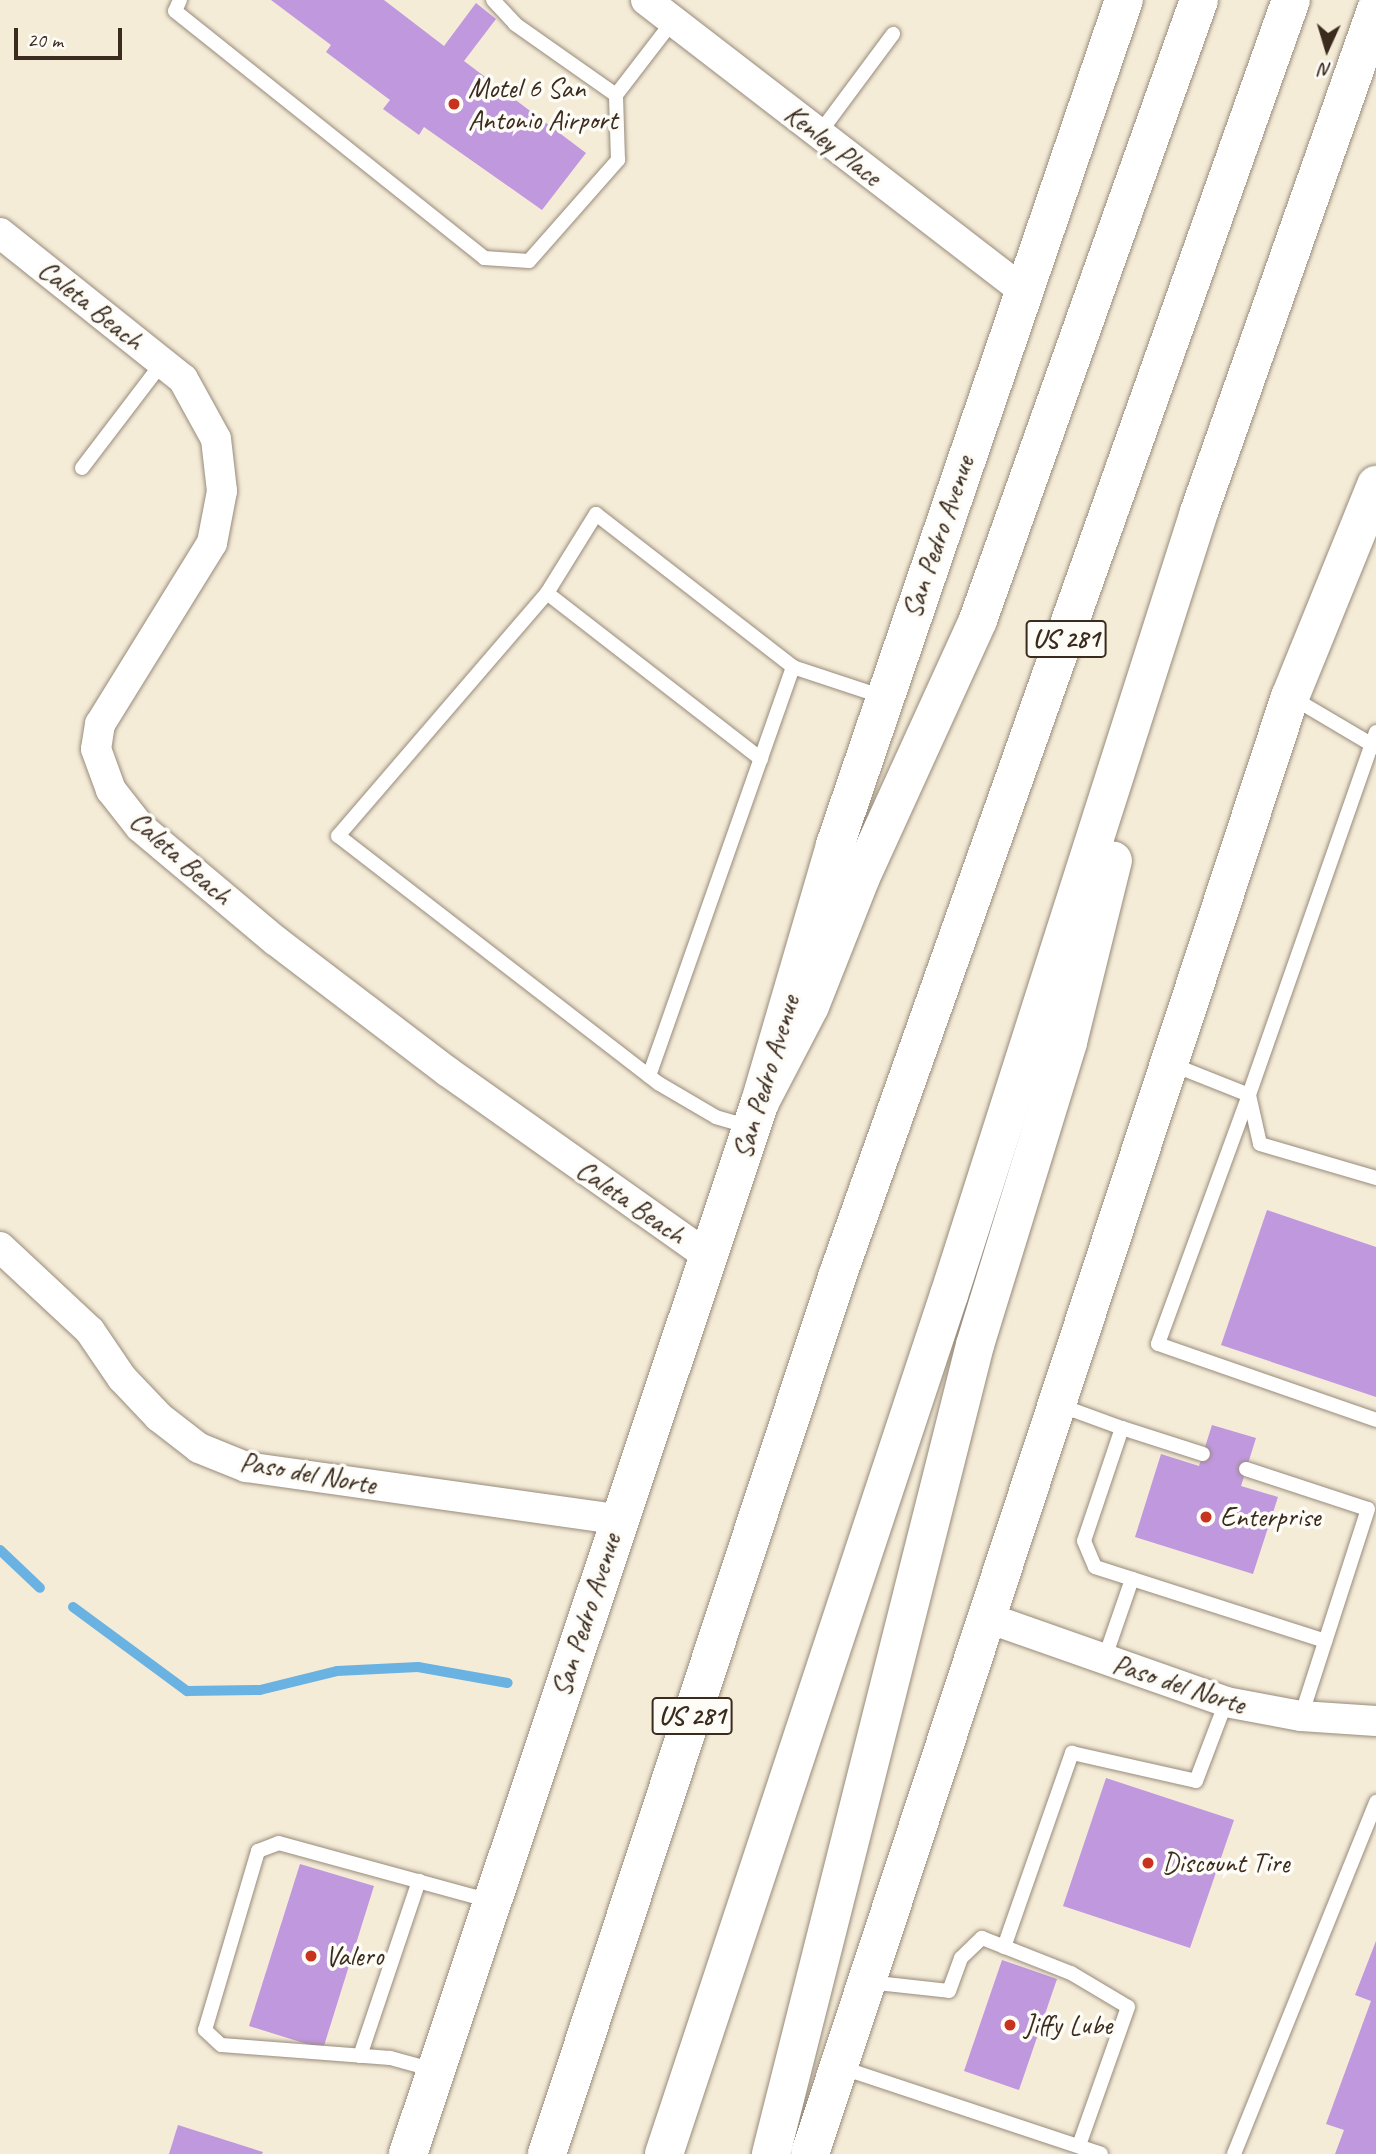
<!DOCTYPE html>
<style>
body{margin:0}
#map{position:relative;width:1376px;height:2154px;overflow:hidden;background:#f5ecd8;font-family:Caveat,sans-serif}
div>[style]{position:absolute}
.stream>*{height:10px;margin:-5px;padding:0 5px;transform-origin:5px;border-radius:5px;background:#6ab2e2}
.building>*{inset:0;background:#c098de}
.roads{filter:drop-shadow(0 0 2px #988b7b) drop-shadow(0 0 2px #988b7b)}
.service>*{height:14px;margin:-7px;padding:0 7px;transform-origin:7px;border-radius:7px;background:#fff}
.minor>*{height:30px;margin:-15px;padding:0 15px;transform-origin:15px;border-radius:15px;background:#fff}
.secondary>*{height:38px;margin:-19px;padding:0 19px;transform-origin:19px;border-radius:19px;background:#fff}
.motorway>*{height:38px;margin:-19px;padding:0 19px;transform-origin:19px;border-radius:19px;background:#fff}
.dots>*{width:19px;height:19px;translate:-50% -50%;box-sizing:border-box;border:4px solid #fdfcf7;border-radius:50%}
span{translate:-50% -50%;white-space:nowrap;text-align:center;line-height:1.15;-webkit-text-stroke:7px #fdfcf7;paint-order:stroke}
.shield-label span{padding:2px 5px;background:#fdfcf7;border:2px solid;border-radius:5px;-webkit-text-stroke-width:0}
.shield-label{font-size:26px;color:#3b2a1e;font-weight:700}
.poi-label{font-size:28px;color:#3b2a1e}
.left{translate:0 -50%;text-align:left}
.street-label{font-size:28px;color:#3b2a1e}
.north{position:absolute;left:1292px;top:14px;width:70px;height:70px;-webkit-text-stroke:5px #fdfcf7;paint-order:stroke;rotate:184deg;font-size:19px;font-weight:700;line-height:28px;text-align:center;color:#3b2a1e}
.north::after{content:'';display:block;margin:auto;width:24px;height:32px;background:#3b2a1e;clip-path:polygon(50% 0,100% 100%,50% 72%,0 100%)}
.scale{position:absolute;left:14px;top:28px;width:108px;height:32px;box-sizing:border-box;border:4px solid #3b2a1e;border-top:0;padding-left:9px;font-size:21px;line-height:24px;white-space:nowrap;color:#3b2a1e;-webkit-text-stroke:5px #fdfcf7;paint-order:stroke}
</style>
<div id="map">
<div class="stream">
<div style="left:0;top:1550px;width:55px;rotate:43.5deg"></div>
<div style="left:73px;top:1607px;width:142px;rotate:36.4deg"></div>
<div style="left:187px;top:1691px;width:73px;rotate:-0.8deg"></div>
<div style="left:260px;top:1690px;width:79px;rotate:-13.9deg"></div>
<div style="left:337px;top:1671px;width:81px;rotate:-2.8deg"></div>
<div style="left:418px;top:1667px;width:91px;rotate:10.1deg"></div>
</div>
<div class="building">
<div style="clip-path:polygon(271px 0,384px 0,444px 46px,476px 3px,496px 19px,464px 61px,586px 153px,542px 210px,424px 127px,419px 135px,383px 109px,390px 100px,326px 52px,331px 45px)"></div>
<div style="clip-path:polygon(1267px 1210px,1376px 1247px,1376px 1397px,1221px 1345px)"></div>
<div style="clip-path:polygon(1212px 1425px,1256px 1438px,1241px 1486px,1278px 1497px,1253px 1574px,1135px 1537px,1161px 1454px,1199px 1466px)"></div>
<div style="clip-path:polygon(1106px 1778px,1234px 1820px,1190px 1948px,1063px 1906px)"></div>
<div style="clip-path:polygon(300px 1864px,374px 1886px,323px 2049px,249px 2026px)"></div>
<div style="clip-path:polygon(1376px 1941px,1376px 2154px,1335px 2154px,1344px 2130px,1326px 2124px,1371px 2001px,1355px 1995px)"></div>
<div style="clip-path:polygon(1002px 1960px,1057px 1979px,1019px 2090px,964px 2071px)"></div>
<div style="clip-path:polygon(178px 2125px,263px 2152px,262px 2154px,169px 2154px)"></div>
</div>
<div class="roads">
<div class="service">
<div style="left:180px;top:0;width:12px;rotate:114deg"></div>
<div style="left:175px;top:11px;width:396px;rotate:38.6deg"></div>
<div style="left:484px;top:258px;width:45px;rotate:3.8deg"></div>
<div style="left:529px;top:261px;width:135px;rotate:-48.6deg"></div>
<div style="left:618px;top:160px;width:65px;rotate:-91.8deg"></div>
<div style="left:616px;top:95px;width:93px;rotate:-52.4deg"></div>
<div style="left:493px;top:0;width:33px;rotate:47deg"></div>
<div style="left:515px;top:24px;width:123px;rotate:35.1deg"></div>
<div style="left:818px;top:135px;width:126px;rotate:-53.4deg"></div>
<div style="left:82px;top:468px;width:132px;rotate:-52.7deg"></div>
<div style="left:547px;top:593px;width:271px;rotate:37.8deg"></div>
<div style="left:1293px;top:698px;width:96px;rotate:30.6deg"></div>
<div style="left:1376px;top:732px;width:385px;rotate:109.3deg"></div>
<div style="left:1249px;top:1095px;width:50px;rotate:77.3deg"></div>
<div style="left:1260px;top:1144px;width:121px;rotate:16.3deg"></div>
<div style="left:1171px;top:1064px;width:84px;rotate:21.7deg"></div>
<div style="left:1249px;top:1095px;width:265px;rotate:110.1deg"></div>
<div style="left:1158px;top:1344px;width:231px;rotate:19.2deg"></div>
<div style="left:649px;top:1076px;width:434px;rotate:-70.6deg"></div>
<div style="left:750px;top:1127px;width:35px;rotate:-164deg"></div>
<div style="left:716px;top:1117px;width:67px;rotate:-149.6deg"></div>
<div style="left:658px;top:1083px;width:404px;rotate:-142.3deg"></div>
<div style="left:338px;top:836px;width:321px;rotate:-49.3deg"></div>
<div style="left:547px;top:593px;width:93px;rotate:-58.2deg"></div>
<div style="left:596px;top:514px;width:249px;rotate:37.8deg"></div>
<div style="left:793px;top:667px;width:95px;rotate:18.4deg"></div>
<div style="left:1059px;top:1405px;width:67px;rotate:20.1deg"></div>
<div style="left:1122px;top:1428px;width:119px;rotate:108.6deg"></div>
<div style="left:1084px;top:1541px;width:28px;rotate:67deg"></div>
<div style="left:1095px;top:1567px;width:242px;rotate:17.8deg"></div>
<div style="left:1122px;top:1428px;width:85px;rotate:17.8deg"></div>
<div style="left:1246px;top:1469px;width:128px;rotate:18.2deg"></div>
<div style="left:1368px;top:1509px;width:218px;rotate:107.9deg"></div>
<div style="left:1104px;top:1660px;width:86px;rotate:-70.9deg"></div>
<div style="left:1004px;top:1947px;width:206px;rotate:-70.7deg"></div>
<div style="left:1072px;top:1753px;width:127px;rotate:12.7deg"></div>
<div style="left:1196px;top:1781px;width:85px;rotate:-69.2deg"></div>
<div style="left:868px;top:1982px;width:81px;rotate:6.3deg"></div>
<div style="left:949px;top:1991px;width:35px;rotate:-70deg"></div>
<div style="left:961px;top:1958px;width:29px;rotate:-44deg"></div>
<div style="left:982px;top:1938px;width:96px;rotate:21.5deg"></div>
<div style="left:1071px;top:1973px;width:66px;rotate:30.8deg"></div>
<div style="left:1128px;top:2007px;width:146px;rotate:109.5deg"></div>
<div style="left:360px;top:2056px;width:185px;rotate:-71.4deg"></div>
<div style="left:840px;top:2067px;width:275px;rotate:18.4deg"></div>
<div style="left:434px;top:2070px;width:46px;rotate:-164.7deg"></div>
<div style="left:390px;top:2058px;width:169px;rotate:-175.6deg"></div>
<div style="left:221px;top:2045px;width:22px;rotate:-137deg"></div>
<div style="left:205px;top:2030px;width:187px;rotate:-73.5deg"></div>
<div style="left:258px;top:1851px;width:22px;rotate:-21deg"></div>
<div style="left:279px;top:1843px;width:220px;rotate:15.3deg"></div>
<div style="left:1234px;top:2154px;width:380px;rotate:-68deg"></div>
</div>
<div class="minor">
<div style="left:646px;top:0;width:473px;rotate:37.6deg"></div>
<div style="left:0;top:233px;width:234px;rotate:38.6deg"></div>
<div style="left:183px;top:379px;width:68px;rotate:61.2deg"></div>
<div style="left:216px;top:439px;width:52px;rotate:83.4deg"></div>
<div style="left:222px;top:491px;width:53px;rotate:100.9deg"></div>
<div style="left:212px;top:543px;width:213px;rotate:121.7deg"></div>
<div style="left:100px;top:724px;width:25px;rotate:99deg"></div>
<div style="left:96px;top:749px;width:44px;rotate:69.9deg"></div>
<div style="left:111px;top:790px;width:47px;rotate:51.9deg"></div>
<div style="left:140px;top:827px;width:177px;rotate:40deg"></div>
<div style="left:276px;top:941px;width:216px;rotate:37.3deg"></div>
<div style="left:448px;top:1072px;width:320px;rotate:35.3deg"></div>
<div style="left:0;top:1247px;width:123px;rotate:43deg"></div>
<div style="left:90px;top:1331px;width:57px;rotate:55.8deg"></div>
<div style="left:122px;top:1378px;width:54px;rotate:46.5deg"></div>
<div style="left:159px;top:1417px;width:51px;rotate:37.8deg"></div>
<div style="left:199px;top:1448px;width:51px;rotate:22deg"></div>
<div style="left:246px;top:1467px;width:376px;rotate:8deg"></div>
<div style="left:988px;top:1618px;width:252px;rotate:19.4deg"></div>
<div style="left:1226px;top:1702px;width:76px;rotate:10.6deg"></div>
<div style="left:1301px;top:1716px;width:75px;rotate:3.8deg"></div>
</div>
<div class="secondary">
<div style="left:408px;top:2154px;width:1109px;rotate:-71.5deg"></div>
<div style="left:760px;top:1102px;width:268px;rotate:-73.7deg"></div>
<div style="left:835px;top:845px;width:893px;rotate:-71.12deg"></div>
<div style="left:810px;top:2154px;width:1534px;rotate:-71.77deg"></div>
<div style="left:1290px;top:697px;width:229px;rotate:-67.9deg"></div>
</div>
<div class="motorway">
<div style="left:760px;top:1102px;width:108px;rotate:-62.5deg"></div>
<div style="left:810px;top:1006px;width:139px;rotate:-68.4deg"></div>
<div style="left:861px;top:877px;width:282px;rotate:-65.5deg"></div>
<div style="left:978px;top:620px;width:658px;rotate:-70.38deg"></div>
<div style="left:547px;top:2154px;width:924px;rotate:-71.7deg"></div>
<div style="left:837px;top:1277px;width:1355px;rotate:-70.43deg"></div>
<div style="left:664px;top:2154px;width:905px;rotate:-71.65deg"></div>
<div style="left:949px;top:1295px;width:822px;rotate:-72.29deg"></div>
<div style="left:1199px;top:512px;width:532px;rotate:-70.58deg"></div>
<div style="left:771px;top:2154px;width:834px;rotate:-75.85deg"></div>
<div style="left:975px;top:1345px;width:317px;rotate:-72.9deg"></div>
<div style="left:1068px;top:1042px;width:187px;rotate:-76.1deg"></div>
</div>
</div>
<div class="dots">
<div style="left:454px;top:104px;background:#c8321e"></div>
<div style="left:1206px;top:1517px;background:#c8321e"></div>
<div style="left:1148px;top:1863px;background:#c8321e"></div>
<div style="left:311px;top:1956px;background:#c8321e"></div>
<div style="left:1010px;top:2025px;background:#c8321e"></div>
</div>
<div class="shield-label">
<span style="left:1066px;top:639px">US 281</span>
<span style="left:692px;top:1716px">US 281</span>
</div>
<div class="poi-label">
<span class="left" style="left:468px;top:104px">Motel 6 San<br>Antonio Airport</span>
<span class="left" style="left:1220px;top:1517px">Enterprise</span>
<span class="left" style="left:1162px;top:1863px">Discount Tire</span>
<span class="left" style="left:325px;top:1956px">Valero</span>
<span class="left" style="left:1024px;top:2025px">Jiffy Lube</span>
</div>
<div class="street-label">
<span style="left:833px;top:145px;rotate:38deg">Kenley Place</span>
<span style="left:91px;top:305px;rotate:39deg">Caleta Beach</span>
<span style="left:938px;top:537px;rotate:-71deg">San Pedro Avenue</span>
<span style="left:181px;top:858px;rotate:42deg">Caleta Beach</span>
<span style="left:766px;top:1077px;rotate:-73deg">San Pedro Avenue</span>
<span style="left:631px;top:1202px;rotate:35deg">Caleta Beach</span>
<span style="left:308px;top:1473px;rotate:10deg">Paso del Norte</span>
<span style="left:586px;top:1615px;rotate:-72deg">San Pedro Avenue</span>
<span style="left:1179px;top:1684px;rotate:18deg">Paso del Norte</span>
</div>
<div class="north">N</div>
<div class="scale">20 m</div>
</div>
